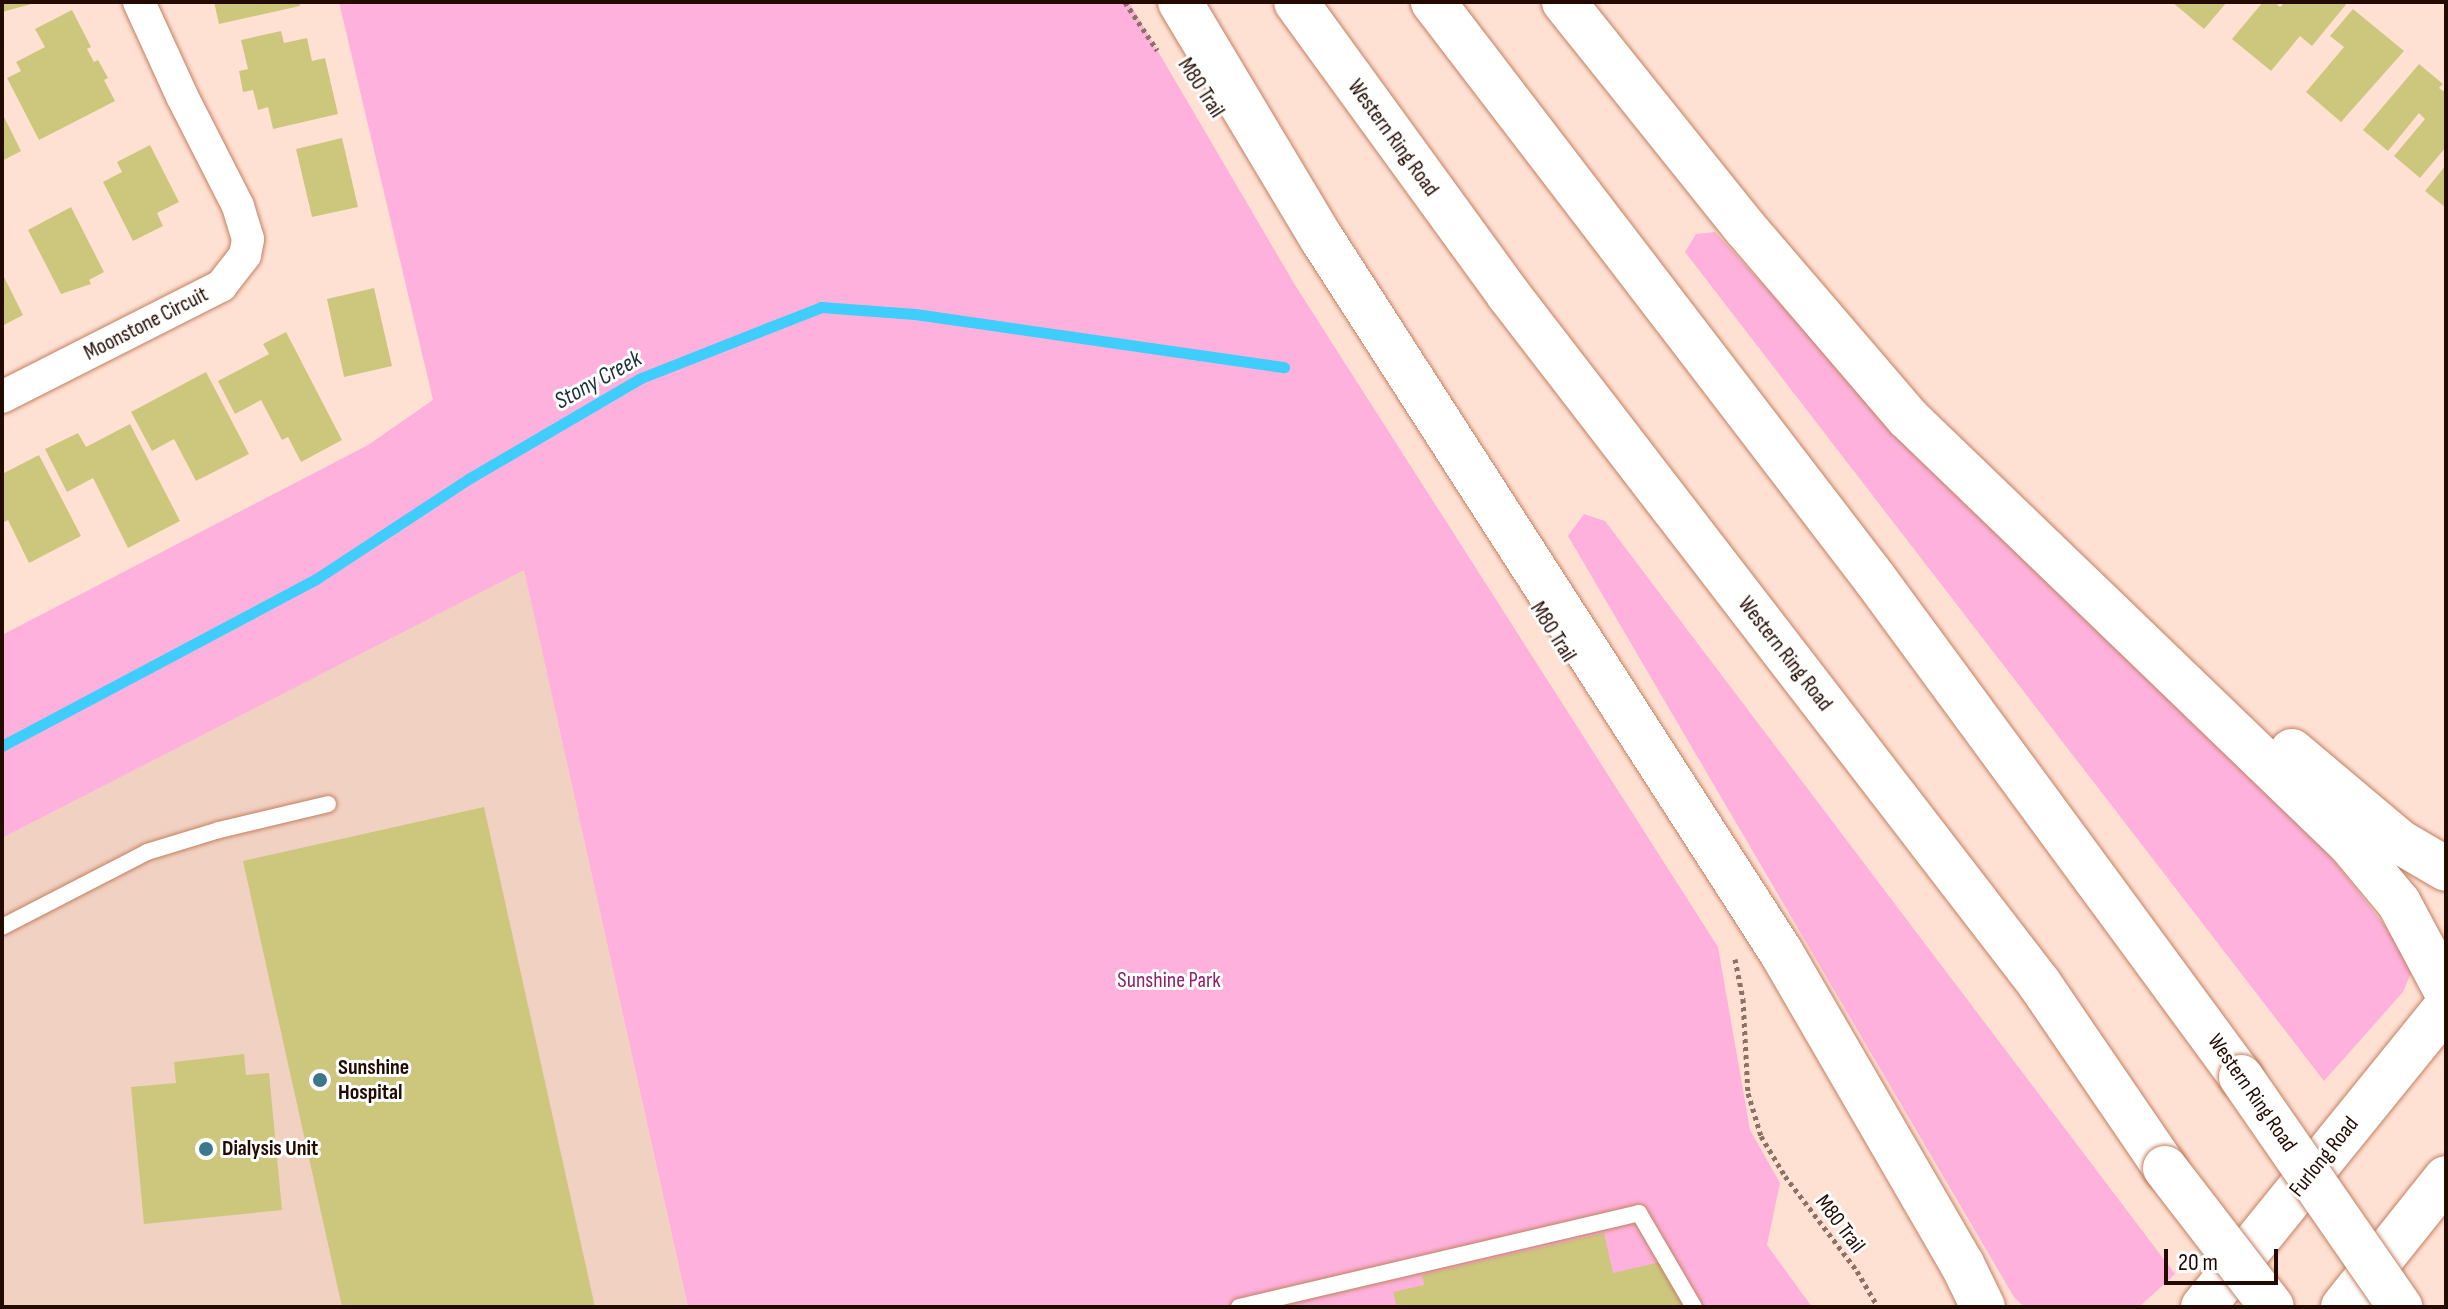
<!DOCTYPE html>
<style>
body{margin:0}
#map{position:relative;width:2448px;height:1309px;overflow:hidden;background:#ffe1d4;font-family:"Sofia Sans Condensed",sans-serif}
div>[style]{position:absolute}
.built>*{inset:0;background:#f1d1c2}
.green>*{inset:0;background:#feb1dc}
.stream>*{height:11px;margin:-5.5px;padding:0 5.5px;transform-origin:5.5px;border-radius:5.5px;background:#3ecdfc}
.building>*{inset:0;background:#cdc77e}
.path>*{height:5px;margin-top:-2.5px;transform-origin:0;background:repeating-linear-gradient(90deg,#8d7166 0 4px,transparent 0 8px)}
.roads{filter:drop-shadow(0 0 2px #c38061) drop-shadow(0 0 2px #c38061)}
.service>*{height:16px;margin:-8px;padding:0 8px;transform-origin:8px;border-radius:8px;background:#fff}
.minor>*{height:32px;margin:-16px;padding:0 16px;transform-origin:16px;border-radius:16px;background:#fff}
.secondary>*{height:44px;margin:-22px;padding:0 22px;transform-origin:22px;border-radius:22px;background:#fff}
.motorway>*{height:44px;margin:-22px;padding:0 22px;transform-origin:22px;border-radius:22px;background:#fff}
.bridges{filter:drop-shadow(0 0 2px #c38061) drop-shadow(0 0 2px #c38061)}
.motorway-bridge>*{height:44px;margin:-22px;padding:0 22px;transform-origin:22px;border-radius:22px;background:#fff}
.dots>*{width:22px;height:22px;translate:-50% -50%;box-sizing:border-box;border:4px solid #fff;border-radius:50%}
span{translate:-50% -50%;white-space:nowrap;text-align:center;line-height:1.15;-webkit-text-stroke:6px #fff;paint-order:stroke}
.street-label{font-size:22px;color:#240b02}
.park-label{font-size:22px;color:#90206a}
.poi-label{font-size:22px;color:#240b02;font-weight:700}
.left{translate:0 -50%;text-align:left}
.water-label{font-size:24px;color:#1a313a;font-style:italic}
.frame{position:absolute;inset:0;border:4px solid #240b02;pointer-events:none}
.scale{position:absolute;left:2164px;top:1249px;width:114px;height:36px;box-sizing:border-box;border:4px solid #240b02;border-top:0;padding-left:10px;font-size:24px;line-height:28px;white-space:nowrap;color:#240b02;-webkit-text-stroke:6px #fff;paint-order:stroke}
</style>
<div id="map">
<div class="built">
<div style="clip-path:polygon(524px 569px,688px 1307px,2px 1307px,2px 838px)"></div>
</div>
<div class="green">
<div style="clip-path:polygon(339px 2px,1129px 2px,1295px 285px,1718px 947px,1750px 1130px,1780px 1183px,1767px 1245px,1812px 1307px,688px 1307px,524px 570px,2px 838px,2px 635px,368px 445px,433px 400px)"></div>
<div style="clip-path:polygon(1715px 232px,1896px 430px,2331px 857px,2385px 926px,2412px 971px,2403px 992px,2324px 1081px,1685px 252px,1696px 234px)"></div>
<div style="clip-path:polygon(1584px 514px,1605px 521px,2175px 1274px,2139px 1307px,2024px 1307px,2014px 1297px,1568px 536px)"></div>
</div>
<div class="stream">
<div style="left:2px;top:746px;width:356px;rotate:-28deg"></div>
<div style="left:316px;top:579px;width:184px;rotate:-33.3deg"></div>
<div style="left:470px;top:478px;width:198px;rotate:-30.3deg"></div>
<div style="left:641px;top:378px;width:193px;rotate:-21.5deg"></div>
<div style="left:821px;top:307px;width:94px;rotate:4.3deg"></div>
<div style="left:915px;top:314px;width:373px;rotate:8.2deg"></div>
</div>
<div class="building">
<div style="clip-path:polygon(2px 2px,35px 2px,35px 3px,2px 12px)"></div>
<div style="clip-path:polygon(214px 2px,299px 2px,300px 6px,219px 24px)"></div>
<div style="clip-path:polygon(2172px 2px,2227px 2px,2204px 29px)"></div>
<div style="clip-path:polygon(2263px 2px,2274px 2px,2280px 7px,2285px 2px,2348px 2px,2312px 46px,2300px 36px,2271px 71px,2232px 39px)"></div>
<div style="clip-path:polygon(2353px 9px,2404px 51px,2341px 122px,2306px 92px,2344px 47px,2330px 36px)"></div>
<div style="clip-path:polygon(72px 10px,91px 47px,87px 49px,94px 62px,98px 60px,108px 78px,104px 80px,115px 101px,39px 140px,7px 78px,21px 71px,16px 62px,45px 47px,35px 29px)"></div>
<div style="clip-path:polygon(281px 31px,284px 43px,307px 38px,312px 61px,325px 58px,338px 114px,273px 129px,268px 107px,258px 110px,253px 90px,243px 92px,239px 71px,248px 69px,241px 40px)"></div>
<div style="clip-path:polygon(2419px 64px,2443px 84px,2439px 88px,2446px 93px,2446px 147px,2420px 178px,2394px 156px,2425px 119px,2419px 113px,2388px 151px,2363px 130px)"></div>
<div style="clip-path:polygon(2px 113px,21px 151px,2px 161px)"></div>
<div style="clip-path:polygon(342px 138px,358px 207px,312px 217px,296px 149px)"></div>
<div style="clip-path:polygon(150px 145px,179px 202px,157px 213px,163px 226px,133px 241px,103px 182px,122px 172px,117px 162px)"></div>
<div style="clip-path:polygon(2446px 165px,2446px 208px,2425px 191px)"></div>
<div style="clip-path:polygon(71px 207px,104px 272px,89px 280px,91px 284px,61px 294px,28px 230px)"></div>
<div style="clip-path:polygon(2px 273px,23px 315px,2px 326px)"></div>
<div style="clip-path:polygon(374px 288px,392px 366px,344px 377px,327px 299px)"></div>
<div style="clip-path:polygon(286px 332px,342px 440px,301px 462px,288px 437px,282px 440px,261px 400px,235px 414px,218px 381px,269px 354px,263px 344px)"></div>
<div style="clip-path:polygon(206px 372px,249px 454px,196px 481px,174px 439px,152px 451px,131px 412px)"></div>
<div style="clip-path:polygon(130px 424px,180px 521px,128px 548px,93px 478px,67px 492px,45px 449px,78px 433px,86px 447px)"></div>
<div style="clip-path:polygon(39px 455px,81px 536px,29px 563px,8px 520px,2px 523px,2px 474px)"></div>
<div style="clip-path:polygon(484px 807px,595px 1307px,342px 1307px,243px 861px)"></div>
<div style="clip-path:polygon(244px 1054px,246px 1075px,269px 1073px,282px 1210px,144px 1224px,131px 1087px,176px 1083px,174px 1062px)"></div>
<div style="clip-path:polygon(1604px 1233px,1613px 1273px,1660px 1262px,1684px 1307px,1397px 1307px,1393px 1292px,1424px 1285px,1422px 1275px)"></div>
</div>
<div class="path">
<div style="left:1125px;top:2px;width:58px;rotate:56.3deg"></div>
<div style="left:1735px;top:959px;width:41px;rotate:78.7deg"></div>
<div style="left:1743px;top:999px;width:94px;rotate:87deg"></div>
<div style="left:1748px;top:1093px;width:45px;rotate:73.2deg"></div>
<div style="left:1761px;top:1136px;width:47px;rotate:59deg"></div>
<div style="left:1785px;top:1176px;width:119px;rotate:52.8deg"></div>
<div style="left:1857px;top:1271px;width:42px;rotate:59.7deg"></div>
</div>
<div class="roads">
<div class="service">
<div style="left:2px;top:927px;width:163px;rotate:-27.3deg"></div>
<div style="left:147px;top:852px;width:75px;rotate:-17deg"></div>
<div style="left:219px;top:830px;width:112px;rotate:-13.4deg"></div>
<div style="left:1239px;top:1307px;width:411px;rotate:-13.2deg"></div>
<div style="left:1639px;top:1213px;width:109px;rotate:59.7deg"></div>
</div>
<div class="minor">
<div style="left:2px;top:397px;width:246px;rotate:-26.9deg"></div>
<div style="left:221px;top:286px;width:39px;rotate:-52deg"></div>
<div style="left:245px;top:255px;width:16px;rotate:-79deg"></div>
<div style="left:248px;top:239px;width:34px;rotate:-107deg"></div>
<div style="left:238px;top:206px;width:123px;rotate:-117deg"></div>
<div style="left:182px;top:96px;width:103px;rotate:-114.6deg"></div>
</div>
<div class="secondary">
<div style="left:2203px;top:1307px;width:386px;rotate:-51deg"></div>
<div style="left:2343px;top:1307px;width:165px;rotate:-51.4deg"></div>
</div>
<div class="motorway">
<div style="left:1180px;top:2px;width:276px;rotate:59.1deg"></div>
<div style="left:1322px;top:239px;width:848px;rotate:57.23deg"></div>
<div style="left:1781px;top:952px;width:361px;rotate:59.9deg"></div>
<div style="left:1962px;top:1264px;width:48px;rotate:64deg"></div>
<div style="left:1296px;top:2px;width:361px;rotate:54deg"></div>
<div style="left:1508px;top:294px;width:870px;rotate:52.38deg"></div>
<div style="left:2039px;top:983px;width:224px;rotate:55.7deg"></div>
<div style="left:1433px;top:2px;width:727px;rotate:52.55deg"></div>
<div style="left:1875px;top:579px;width:618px;rotate:53.69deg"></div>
<div style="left:1564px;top:2px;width:291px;rotate:51.3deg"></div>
<div style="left:1746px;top:229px;width:249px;rotate:49.4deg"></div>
<div style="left:1908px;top:418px;width:614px;rotate:43.94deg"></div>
<div style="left:2350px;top:844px;width:77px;rotate:50.3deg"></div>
<div style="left:2399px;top:903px;width:100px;rotate:61.9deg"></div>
<div style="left:2292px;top:751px;width:141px;rotate:40.1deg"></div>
<div style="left:2400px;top:842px;width:53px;rotate:30.4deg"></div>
</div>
</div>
<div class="bridges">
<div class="motorway-bridge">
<div style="left:2241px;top:1077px;width:280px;rotate:55.3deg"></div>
<div style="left:2165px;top:1168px;width:175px;rotate:52.4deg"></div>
</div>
</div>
<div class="dots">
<div style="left:320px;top:1080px;background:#3b788e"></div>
<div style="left:206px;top:1149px;background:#3b788e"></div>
</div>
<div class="street-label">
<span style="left:1201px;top:88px;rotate:57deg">M80 Trail</span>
<span style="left:1393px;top:138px;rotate:54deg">Western Ring Road</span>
<span style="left:146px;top:324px;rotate:-27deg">Moonstone Circuit</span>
<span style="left:1553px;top:632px;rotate:58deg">M80 Trail</span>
<span style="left:1785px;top:654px;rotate:52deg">Western Ring Road</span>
<span style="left:2252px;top:1093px;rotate:55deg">Western Ring Road</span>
<span style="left:2324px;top:1157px;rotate:-51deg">Furlong Road</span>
<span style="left:1840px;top:1224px;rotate:53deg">M80 Trail</span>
</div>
<div class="park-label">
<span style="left:1169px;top:981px">Sunshine Park</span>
</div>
<div class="poi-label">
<span class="left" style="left:338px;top:1080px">Sunshine<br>Hospital</span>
<span class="left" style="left:222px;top:1149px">Dialysis Unit</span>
</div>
<div class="water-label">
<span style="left:598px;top:380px;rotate:-29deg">Stony Creek</span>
</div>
<div class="frame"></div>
<div class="scale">20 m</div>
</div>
